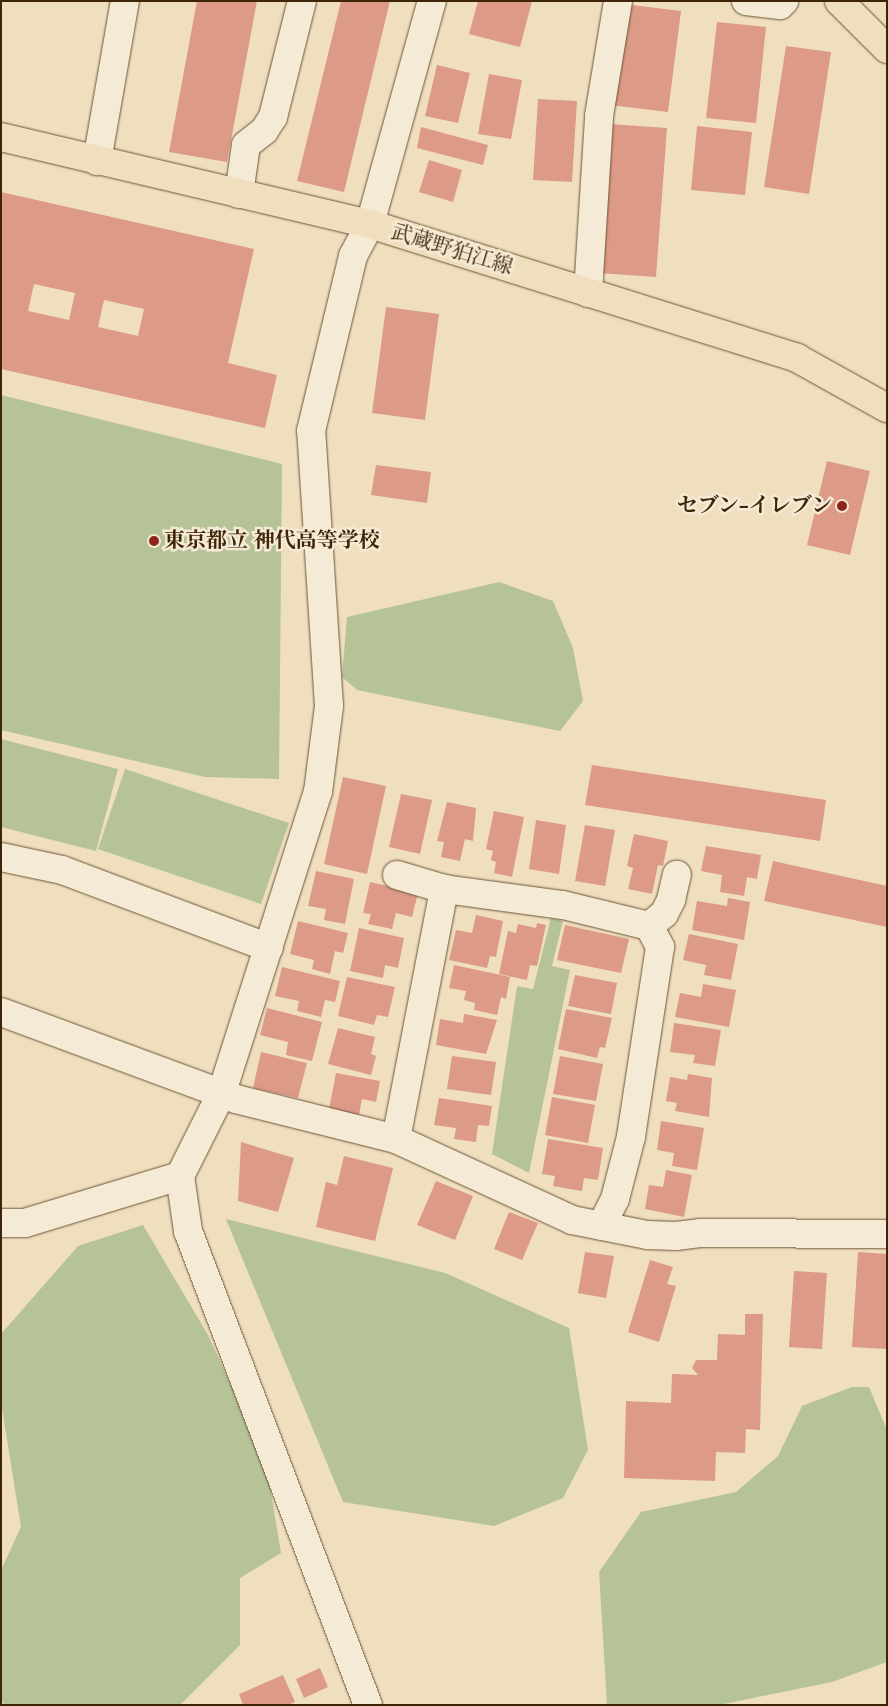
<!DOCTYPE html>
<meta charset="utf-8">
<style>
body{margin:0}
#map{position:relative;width:888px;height:1706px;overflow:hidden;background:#f0dfbf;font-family:Cardo,"Noto Serif JP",serif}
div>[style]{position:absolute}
.green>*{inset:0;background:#b5c396}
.building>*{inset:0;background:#dc9a87}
.roads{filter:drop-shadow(0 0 1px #6b5435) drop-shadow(0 0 1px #6b5435)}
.minor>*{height:28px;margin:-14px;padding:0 14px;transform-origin:14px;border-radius:14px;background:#f5ead5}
.major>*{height:28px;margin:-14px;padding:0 14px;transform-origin:14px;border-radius:14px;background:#f0dfbf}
.dots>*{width:14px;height:14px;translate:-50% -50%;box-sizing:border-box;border:2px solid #f5ead5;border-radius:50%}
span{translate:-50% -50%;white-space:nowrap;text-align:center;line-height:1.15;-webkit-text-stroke:5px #f5ead5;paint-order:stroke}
.street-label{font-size:21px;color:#3f2507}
.poi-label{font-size:21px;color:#3f2507;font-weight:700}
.right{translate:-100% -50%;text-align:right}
.left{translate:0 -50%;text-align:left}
.frame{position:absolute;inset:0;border:2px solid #3f2507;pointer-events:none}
</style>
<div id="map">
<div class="green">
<div style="clip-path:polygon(1px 395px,282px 464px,279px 779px,205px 777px,1px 730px)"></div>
<div style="clip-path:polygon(499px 582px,553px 601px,573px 648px,583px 701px,560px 731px,357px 690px,342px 677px,347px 617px)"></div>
<div style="clip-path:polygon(1px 739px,118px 769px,96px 851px,1px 827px)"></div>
<div style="clip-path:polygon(125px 769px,289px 823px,261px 904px,98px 849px)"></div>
<div style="clip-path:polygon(551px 918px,563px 921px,552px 966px,570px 970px,529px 1173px,492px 1154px,517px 986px,533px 989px)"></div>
<div style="clip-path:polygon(226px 1219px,445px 1273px,569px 1328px,588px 1450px,563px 1498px,494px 1526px,343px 1502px)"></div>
<div style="clip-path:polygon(143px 1225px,208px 1335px,266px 1462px,281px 1553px,240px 1578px,240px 1645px,180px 1705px,4px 1705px,1px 1699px,1px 1570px,21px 1527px,1px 1402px,1px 1334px,78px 1246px)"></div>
<div style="clip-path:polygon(852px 1387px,869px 1387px,887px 1430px,887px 1662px,832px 1682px,719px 1705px,607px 1705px,599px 1572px,641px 1512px,736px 1492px,778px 1456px,802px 1406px)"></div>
</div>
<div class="building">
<div style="clip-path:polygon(197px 1px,257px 1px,227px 162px,169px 152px)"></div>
<div style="clip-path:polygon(341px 1px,390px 1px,344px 192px,297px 181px)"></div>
<div style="clip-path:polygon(478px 1px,532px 1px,520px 47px,469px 34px)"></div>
<div style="clip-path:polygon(624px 4px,681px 11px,668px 112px,610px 105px)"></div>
<div style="clip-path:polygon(717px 22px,766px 27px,756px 123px,706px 118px)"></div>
<div style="clip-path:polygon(786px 46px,831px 52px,809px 194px,764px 187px)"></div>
<div style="clip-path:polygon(437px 65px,470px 73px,458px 123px,425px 116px)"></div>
<div style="clip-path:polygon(489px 74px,522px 80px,511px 139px,478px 134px)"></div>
<div style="clip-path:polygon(538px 99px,577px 101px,572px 182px,533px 180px)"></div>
<div style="clip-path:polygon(610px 124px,667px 128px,656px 277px,598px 273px)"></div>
<div style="clip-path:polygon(697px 126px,752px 132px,745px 195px,691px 190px)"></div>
<div style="clip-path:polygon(421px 127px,488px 145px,483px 165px,417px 148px)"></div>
<div style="clip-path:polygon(429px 160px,462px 170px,453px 202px,419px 192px)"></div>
<div style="clip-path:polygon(evenodd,1px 192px,254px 249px,228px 363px,277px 375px,265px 428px,1px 369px,1px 192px,34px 284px,75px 293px,69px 320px,28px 311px,34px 284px,1px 192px,104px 300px,144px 309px,138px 336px,98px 327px,104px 300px)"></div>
<div style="clip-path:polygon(386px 307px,439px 314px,425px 420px,372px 413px)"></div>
<div style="clip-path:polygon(827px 461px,870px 471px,850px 555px,807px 545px)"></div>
<div style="clip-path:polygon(376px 465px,431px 472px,427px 503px,371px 495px)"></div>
<div style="clip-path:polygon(592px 765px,826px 800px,820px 841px,585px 805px)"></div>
<div style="clip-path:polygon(343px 777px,386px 786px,367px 874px,324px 864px)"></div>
<div style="clip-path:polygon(401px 794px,432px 800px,420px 854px,389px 847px)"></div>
<div style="clip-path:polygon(447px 802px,476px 808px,473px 841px,465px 839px,460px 861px,441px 857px,444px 842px,437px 841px)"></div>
<div style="clip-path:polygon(494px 811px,524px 817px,512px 877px,494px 873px,496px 862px,491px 860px,493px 851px,486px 849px)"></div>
<div style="clip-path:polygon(536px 820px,566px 825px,559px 874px,529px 869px)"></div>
<div style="clip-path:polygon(585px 825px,615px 830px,605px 886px,575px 881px)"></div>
<div style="clip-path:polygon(634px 834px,668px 841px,663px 866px,658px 865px,652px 894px,628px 889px,633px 868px,627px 866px)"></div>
<div style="clip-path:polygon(706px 846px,761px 855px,757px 879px,747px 877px,744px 896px,720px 892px,722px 875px,701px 871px)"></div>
<div style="clip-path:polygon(773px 861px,887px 886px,887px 927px,764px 901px)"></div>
<div style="clip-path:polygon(316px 871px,354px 879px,345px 924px,324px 920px,326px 909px,308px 906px)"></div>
<div style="clip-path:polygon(370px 882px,418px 893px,412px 917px,396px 913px,392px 929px,368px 924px,371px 914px,363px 913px)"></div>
<div style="clip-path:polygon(728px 898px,750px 902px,744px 940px,692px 930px,697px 901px,727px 906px)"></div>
<div style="clip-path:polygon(476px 915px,503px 921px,496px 957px,490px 956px,487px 968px,449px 960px,456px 930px,472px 933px)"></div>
<div style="clip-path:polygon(298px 921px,348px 933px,343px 953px,335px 951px,330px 974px,312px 969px,314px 960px,290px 954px)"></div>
<div style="clip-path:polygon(537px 923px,546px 925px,537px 966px,530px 965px,527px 980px,499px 974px,508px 931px,516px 933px,518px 924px,536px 928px)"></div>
<div style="clip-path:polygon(565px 925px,629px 939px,621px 973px,557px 960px)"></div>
<div style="clip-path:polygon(359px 928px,404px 938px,398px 968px,385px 965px,383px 978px,350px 971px)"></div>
<div style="clip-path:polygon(689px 934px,738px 944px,731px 980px,704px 975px,706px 965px,683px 960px)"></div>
<div style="clip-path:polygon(454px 965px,510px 977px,506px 999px,501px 997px,497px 1015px,474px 1010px,475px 1003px,464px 1000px,466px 991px,449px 988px)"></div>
<div style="clip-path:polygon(282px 967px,340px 981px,335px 1002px,325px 1000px,321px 1017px,297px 1011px,299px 1001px,275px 996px)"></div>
<div style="clip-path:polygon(575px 975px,617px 983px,611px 1014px,568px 1006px)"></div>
<div style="clip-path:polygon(347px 977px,395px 987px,388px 1017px,377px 1015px,374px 1025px,338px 1016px)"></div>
<div style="clip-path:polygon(703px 984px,736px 990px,729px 1027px,675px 1017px,680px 993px,701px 997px)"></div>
<div style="clip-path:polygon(267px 1008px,322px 1022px,312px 1061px,286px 1055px,288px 1042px,260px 1035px)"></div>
<div style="clip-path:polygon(566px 1009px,612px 1018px,605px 1048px,600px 1047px,597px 1058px,558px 1049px)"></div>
<div style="clip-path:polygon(464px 1014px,497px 1020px,486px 1054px,436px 1045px,440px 1019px,463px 1023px)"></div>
<div style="clip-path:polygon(674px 1023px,721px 1030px,715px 1066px,693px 1063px,695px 1055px,670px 1052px)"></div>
<div style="clip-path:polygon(338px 1028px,375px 1037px,371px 1054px,376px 1056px,371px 1075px,328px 1064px)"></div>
<div style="clip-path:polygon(261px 1052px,307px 1063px,298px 1098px,253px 1088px)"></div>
<div style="clip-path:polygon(452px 1056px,496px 1062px,491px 1095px,447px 1089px)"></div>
<div style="clip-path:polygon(560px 1056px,603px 1064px,596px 1101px,553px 1094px)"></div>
<div style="clip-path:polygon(336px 1073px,380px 1081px,376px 1102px,362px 1099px,359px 1115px,329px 1109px)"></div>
<div style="clip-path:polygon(688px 1074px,712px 1078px,709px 1117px,675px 1111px,677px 1103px,666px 1101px,670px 1077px,687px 1080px)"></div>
<div style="clip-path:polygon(552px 1097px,595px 1105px,588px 1143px,545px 1135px)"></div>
<div style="clip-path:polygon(439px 1098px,492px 1106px,489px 1126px,478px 1125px,476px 1142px,454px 1139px,456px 1128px,434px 1125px)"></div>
<div style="clip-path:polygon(661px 1121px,704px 1128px,697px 1170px,672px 1166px,674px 1153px,657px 1150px)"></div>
<div style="clip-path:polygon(548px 1139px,603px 1148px,598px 1180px,584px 1178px,582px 1191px,553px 1186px,555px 1176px,542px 1174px)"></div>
<div style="clip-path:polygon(241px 1142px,294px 1158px,278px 1212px,238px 1201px)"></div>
<div style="clip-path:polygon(344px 1156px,393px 1168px,375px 1241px,316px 1227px,326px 1182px,337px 1185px)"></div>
<div style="clip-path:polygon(666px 1170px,692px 1175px,684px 1217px,645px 1209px,649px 1185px,663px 1187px)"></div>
<div style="clip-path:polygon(436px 1181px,473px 1196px,455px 1240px,417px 1225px)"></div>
<div style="clip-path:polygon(509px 1212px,538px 1223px,522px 1260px,494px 1249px)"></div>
<div style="clip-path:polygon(585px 1252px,614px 1256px,606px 1298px,578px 1293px)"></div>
<div style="clip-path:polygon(858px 1252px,887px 1254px,887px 1349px,852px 1347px)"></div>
<div style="clip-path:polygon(650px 1260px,673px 1267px,667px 1284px,676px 1286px,659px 1342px,628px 1332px)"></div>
<div style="clip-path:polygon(794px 1271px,827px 1273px,822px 1349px,789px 1347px)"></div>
<div style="clip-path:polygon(745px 1314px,763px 1314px,760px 1430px,746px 1429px,745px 1453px,716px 1452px,715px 1481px,624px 1478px,626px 1401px,671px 1403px,672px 1374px,698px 1375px,692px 1368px,696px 1360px,717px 1360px,718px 1334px,745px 1335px)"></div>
<div style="clip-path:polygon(320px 1668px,328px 1687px,304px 1698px,296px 1679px)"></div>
<div style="clip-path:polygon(283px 1675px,295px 1702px,288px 1705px,243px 1705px,239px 1694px)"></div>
</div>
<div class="roads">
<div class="minor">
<div style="left:746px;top:1px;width:34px;rotate:7deg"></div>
<div style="left:780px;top:5px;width:6px;rotate:-45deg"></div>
<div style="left:97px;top:161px;width:162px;rotate:-80.1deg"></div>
<div style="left:239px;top:194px;width:49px;rotate:-81.9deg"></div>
<div style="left:246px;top:145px;width:23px;rotate:-38deg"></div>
<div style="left:264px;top:131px;width:17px;rotate:-57deg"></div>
<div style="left:273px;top:117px;width:120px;rotate:-76deg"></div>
<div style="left:588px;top:293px;width:177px;rotate:-86.4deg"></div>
<div style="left:599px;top:116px;width:117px;rotate:-80.6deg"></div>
<div style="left:1px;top:857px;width:62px;rotate:12deg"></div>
<div style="left:62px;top:870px;width:221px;rotate:20.6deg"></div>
<div style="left:397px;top:875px;width:49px;rotate:16.6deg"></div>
<div style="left:649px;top:926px;width:19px;rotate:-39deg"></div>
<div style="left:664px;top:914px;width:16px;rotate:-63deg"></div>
<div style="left:671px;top:900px;width:26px;rotate:-77deg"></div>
<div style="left:1px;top:1012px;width:251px;rotate:20.3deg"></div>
<div style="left:236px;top:1099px;width:165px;rotate:14deg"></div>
<div style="left:396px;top:1139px;width:194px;rotate:24.7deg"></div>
<div style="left:572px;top:1220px;width:76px;rotate:11.3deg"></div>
<div style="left:647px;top:1235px;width:29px;rotate:2deg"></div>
<div style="left:676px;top:1236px;width:24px;rotate:-7deg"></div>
<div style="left:700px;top:1233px;width:187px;rotate:0.3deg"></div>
<div style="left:396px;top:1139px;width:255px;rotate:-79.1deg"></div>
<div style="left:444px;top:889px;width:120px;rotate:7.7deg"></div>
<div style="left:563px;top:905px;width:89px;rotate:13.7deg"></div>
<div style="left:649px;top:926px;width:24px;rotate:62deg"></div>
<div style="left:660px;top:947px;width:192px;rotate:98.7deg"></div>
<div style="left:631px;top:1137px;width:64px;rotate:104.5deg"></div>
<div style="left:615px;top:1199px;width:30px;rotate:117deg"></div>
<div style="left:180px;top:1176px;width:56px;rotate:81.7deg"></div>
<div style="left:188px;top:1231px;width:507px;rotate:69.21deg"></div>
<div style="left:1px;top:1223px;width:24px"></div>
<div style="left:25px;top:1223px;width:162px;rotate:-16.9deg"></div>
<div style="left:180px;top:1176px;width:94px;rotate:-63.4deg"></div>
<div style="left:222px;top:1092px;width:315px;rotate:-72.3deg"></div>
<div style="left:318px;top:792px;width:87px;rotate:-82.7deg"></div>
<div style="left:329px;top:706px;width:276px;rotate:-93.7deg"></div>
<div style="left:311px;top:431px;width:180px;rotate:-76.5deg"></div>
<div style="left:353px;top:256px;width:36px;rotate:-62deg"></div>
<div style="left:370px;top:224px;width:231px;rotate:-74.5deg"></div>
</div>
<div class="major">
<div style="left:839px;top:1px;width:68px;rotate:45deg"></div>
<div style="left:1px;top:137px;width:379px;rotate:13.3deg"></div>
<div style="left:370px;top:224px;width:448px;rotate:17.4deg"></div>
<div style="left:797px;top:358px;width:103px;rotate:29.1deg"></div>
</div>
</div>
<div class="dots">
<div style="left:842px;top:506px;background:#8f2418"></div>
<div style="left:154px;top:541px;background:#8f2418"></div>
</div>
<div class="street-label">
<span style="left:452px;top:250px;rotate:17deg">武蔵野狛江線</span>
</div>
<div class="poi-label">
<span class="right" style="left:832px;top:506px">セブン-イレブン</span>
<span class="left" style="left:164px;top:541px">東京都立 神代高等学校</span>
</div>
<div class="frame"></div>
</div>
